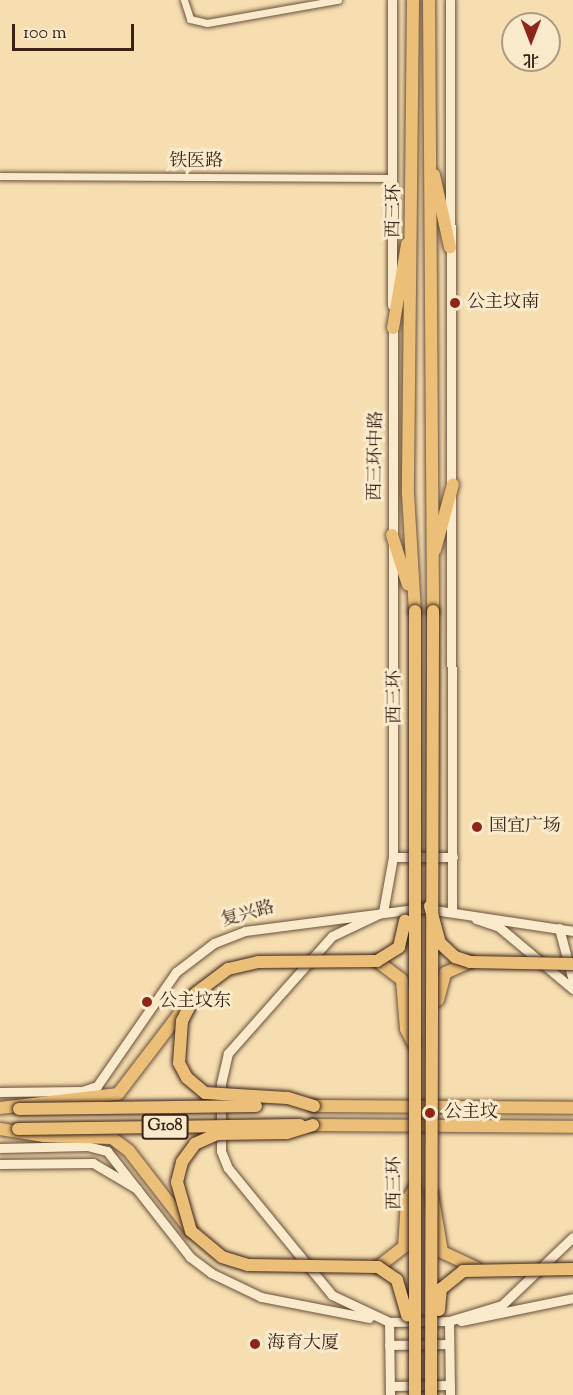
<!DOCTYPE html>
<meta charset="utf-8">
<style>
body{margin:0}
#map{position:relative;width:573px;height:1395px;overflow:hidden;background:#f6deb0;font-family:"Sorts Mill Goudy","Noto Serif SC",serif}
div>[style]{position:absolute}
.roads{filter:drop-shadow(0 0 2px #6a503c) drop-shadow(0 0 2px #6a503c)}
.street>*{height:7px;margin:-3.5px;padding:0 3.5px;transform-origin:3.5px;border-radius:3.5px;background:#f9eacc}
.secondary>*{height:9px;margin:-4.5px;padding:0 4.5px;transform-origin:4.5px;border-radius:4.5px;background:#f9eacc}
.highway>*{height:12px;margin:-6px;padding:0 6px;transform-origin:6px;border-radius:6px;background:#ebbf78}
.bridges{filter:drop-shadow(0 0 2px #3b2116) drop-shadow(0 0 2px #3b2116)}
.highway-bridge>*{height:12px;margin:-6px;padding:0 6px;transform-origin:6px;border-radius:6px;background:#ebbf78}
.dots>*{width:16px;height:16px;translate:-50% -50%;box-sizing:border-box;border:3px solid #f9eacc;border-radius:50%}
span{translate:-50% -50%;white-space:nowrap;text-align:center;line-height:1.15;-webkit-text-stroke:6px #f9eacc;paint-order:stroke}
.shield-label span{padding:2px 4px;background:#f9eacc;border:2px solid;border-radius:4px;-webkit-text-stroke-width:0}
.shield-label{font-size:16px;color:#3b2116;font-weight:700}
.street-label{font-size:18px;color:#3b2116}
.poi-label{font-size:18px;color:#3b2116}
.left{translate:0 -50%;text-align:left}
.north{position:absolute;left:501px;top:12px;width:60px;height:60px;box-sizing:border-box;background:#f9eacc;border:2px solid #ad9a83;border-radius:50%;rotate:180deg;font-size:16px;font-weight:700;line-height:24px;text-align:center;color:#3b2116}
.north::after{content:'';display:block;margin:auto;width:21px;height:27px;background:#8f2418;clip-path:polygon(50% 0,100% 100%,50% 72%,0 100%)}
.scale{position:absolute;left:12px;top:24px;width:122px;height:27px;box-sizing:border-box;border:3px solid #3b2116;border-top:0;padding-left:8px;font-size:18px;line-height:21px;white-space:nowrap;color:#3b2116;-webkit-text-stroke:4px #f9eacc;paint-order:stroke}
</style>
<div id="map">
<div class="roads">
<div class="street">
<div style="left:184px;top:0;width:20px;rotate:72deg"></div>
<div style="left:190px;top:19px;width:17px;rotate:13deg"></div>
<div style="left:207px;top:23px;width:133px;rotate:-10deg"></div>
<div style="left:0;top:176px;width:392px;rotate:0.3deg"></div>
</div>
<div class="secondary">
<div style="left:392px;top:0;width:305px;rotate:90deg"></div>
<div style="left:450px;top:0;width:910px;rotate:89.87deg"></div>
<div style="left:393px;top:857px;width:60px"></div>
<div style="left:383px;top:912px;width:56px;rotate:-79.7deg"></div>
<div style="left:393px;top:857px;width:535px;rotate:-90deg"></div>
<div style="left:383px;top:912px;width:56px;rotate:154.8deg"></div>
<div style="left:332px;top:936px;width:157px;rotate:131.6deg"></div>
<div style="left:228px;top:1053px;width:32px;rotate:103deg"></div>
<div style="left:221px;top:1084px;width:67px;rotate:90deg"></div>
<div style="left:221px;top:1151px;width:18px;rotate:68deg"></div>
<div style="left:228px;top:1168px;width:164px;rotate:50.7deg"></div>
<div style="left:332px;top:1295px;width:63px;rotate:25.3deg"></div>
<div style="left:389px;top:1322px;width:60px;rotate:-1deg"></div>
<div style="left:449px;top:1321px;width:55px;rotate:-16.8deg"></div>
<div style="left:502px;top:1305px;width:98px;rotate:-43.8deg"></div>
<div style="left:476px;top:919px;width:24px;rotate:19deg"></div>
<div style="left:499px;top:927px;width:97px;rotate:40deg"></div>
<div style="left:559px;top:928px;width:55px;rotate:75.2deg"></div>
<div style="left:0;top:1092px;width:82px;rotate:-0.7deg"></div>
<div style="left:82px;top:1091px;width:16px;rotate:-18deg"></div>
<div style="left:97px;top:1086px;width:139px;rotate:-55.3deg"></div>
<div style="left:176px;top:972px;width:48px;rotate:-37.3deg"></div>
<div style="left:214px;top:943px;width:33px;rotate:-21deg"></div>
<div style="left:245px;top:931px;width:177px;rotate:-7.4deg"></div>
<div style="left:421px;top:908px;width:154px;rotate:8.6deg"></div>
<div style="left:0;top:1148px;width:87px;rotate:-1.3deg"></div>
<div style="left:87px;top:1146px;width:21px;rotate:14deg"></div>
<div style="left:107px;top:1151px;width:135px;rotate:51.9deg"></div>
<div style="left:190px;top:1257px;width:26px;rotate:37deg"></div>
<div style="left:211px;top:1273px;width:55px;rotate:25.6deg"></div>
<div style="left:261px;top:1297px;width:110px;rotate:11deg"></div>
<div style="left:0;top:1164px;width:93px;rotate:-0.6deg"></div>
<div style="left:93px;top:1163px;width:51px;rotate:30.6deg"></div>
<div style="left:449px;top:1321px;width:74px;rotate:89.2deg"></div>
<div style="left:461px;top:1321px;width:114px;rotate:-11.6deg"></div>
<div style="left:389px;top:1322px;width:73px;rotate:89.2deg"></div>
<div style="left:389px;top:1345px;width:60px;rotate:-1deg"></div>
<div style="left:390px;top:1386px;width:60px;rotate:-1deg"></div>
</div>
<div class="highway">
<div style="left:413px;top:0;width:494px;rotate:90.6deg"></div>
<div style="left:408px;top:494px;width:117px;rotate:86.6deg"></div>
<div style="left:429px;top:0;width:611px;rotate:89.62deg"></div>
<div style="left:434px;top:175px;width:74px;rotate:77.5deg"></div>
<div style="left:393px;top:328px;width:85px;rotate:-80.5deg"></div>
<div style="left:392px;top:535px;width:52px;rotate:72.3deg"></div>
<div style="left:435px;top:550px;width:68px;rotate:-74.7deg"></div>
<div style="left:377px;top:961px;width:31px;rotate:37deg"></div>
<div style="left:402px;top:980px;width:49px;rotate:85.3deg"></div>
<div style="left:406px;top:1029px;width:16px;rotate:63deg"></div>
<div style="left:438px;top:1000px;width:28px;rotate:-75deg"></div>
<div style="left:445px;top:973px;width:27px;rotate:-24deg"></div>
<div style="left:314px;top:1106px;width:259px;rotate:0.4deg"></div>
<div style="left:0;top:1108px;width:119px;rotate:-6.8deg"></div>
<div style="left:118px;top:1094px;width:123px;rotate:-52.6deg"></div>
<div style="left:313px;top:1125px;width:260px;rotate:0.4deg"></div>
<div style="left:0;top:1129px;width:45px;rotate:9deg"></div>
<div style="left:44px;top:1136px;width:68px;rotate:1.7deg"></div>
<div style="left:112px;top:1138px;width:21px;rotate:37deg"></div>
<div style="left:129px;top:1151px;width:101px;rotate:52.2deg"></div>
<div style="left:432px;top:1194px;width:59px;rotate:80.2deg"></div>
<div style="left:442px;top:1252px;width:38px;rotate:25deg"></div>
<div style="left:378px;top:1267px;width:33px;rotate:-38deg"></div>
<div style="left:404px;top:1247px;width:46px;rotate:-86.3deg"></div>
<div style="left:407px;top:1201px;width:14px;rotate:-60deg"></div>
</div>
</div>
<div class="bridges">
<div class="highway-bridge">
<div style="left:430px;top:906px;width:38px;rotate:75deg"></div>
<div style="left:440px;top:943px;width:21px;rotate:43deg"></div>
<div style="left:455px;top:957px;width:16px;rotate:18deg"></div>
<div style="left:470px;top:962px;width:103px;rotate:1.1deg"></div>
<div style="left:314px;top:1106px;width:28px;rotate:-163deg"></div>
<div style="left:287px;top:1098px;width:82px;rotate:-176.5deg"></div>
<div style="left:205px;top:1093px;width:23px;rotate:-140deg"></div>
<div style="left:187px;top:1078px;width:17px;rotate:-118deg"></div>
<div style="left:179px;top:1063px;width:42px;rotate:-85.9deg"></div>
<div style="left:182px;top:1021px;width:31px;rotate:-63deg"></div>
<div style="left:196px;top:993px;width:40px;rotate:-37deg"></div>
<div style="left:228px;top:969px;width:31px;rotate:-13deg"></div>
<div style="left:258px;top:962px;width:119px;rotate:-0.5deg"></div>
<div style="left:377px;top:961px;width:26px;rotate:-32deg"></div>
<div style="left:399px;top:947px;width:27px;rotate:-77deg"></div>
<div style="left:19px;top:1109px;width:237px;rotate:-0.7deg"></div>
<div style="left:313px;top:1125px;width:28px;rotate:163deg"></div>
<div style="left:286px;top:1133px;width:69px;rotate:179.2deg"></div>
<div style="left:217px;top:1134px;width:24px;rotate:156deg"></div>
<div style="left:195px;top:1144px;width:22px;rotate:126deg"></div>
<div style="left:182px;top:1162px;width:21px;rotate:104deg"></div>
<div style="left:177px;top:1182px;width:51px;rotate:74.1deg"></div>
<div style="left:191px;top:1231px;width:40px;rotate:40deg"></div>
<div style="left:222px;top:1257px;width:27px;rotate:17deg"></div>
<div style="left:248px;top:1265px;width:130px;rotate:0.9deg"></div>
<div style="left:378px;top:1267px;width:23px;rotate:34deg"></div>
<div style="left:397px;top:1280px;width:37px;rotate:74deg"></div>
<div style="left:18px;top:1129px;width:282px;rotate:-0.8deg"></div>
<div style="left:439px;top:1310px;width:21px;rotate:-85deg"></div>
<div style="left:441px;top:1289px;width:28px;rotate:-39deg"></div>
<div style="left:463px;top:1271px;width:110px;rotate:-1deg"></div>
<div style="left:415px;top:1395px;width:784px;rotate:-90deg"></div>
<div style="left:431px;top:1395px;width:784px;rotate:-89.85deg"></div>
</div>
</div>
<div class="dots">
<div style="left:455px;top:303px;background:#8f2418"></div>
<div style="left:477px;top:827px;background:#8f2418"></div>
<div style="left:147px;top:1002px;background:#8f2418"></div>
<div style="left:430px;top:1113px;background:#8f2418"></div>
<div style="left:255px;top:1344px;background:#8f2418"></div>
</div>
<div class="shield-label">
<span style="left:165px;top:1127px">G108</span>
</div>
<div class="street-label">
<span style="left:196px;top:162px">铁医路</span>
<span style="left:395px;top:211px;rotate:-89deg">西三环</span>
<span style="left:377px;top:456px;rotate:-89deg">西三环中路</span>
<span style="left:396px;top:697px;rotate:-90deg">西三环</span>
<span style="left:248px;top:915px;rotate:-15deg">复兴路</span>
<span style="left:396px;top:1183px;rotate:-90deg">西三环</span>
</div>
<div class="poi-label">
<span class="left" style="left:467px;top:303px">公主坟南</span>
<span class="left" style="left:489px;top:827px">国宜广场</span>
<span class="left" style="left:159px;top:1002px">公主坟东</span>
<span class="left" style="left:444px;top:1113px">公主坟</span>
<span class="left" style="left:267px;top:1344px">海育大厦</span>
</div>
<div class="north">北</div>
<div class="scale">100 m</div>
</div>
